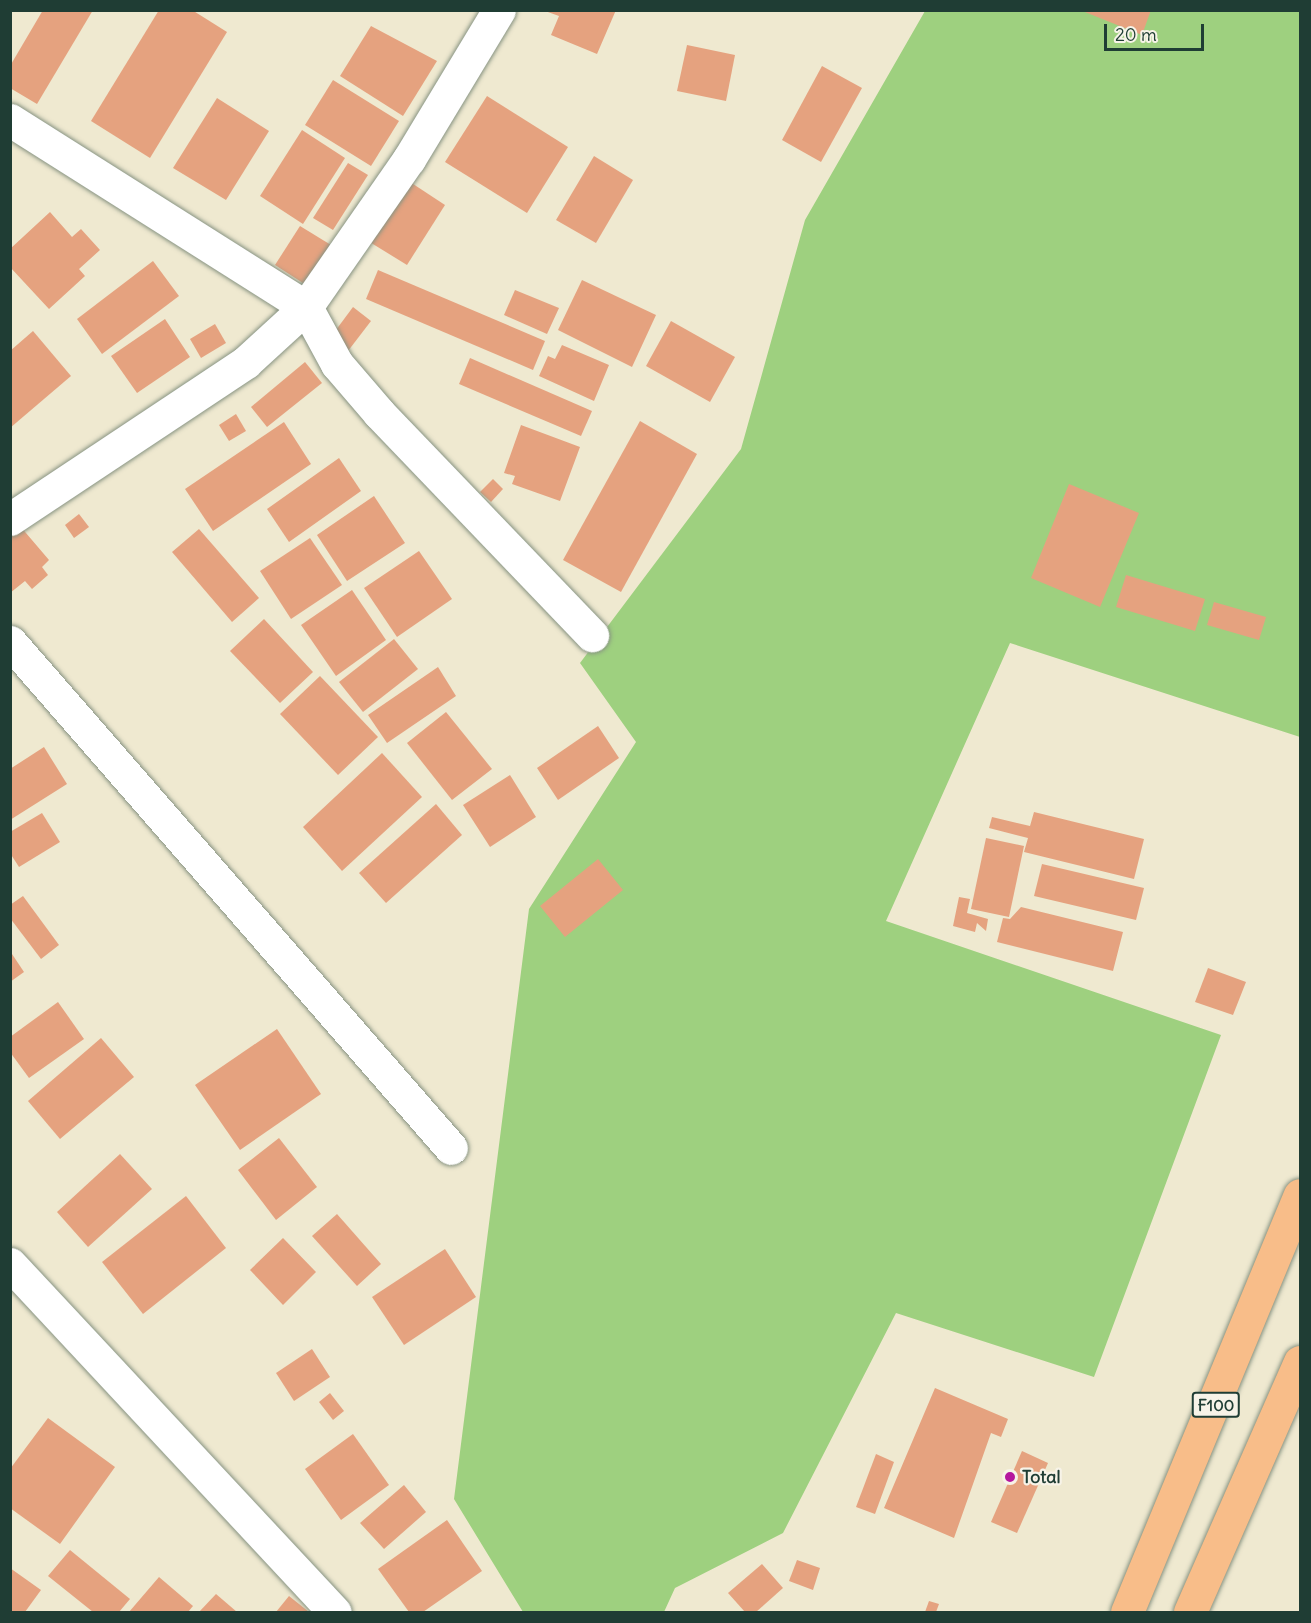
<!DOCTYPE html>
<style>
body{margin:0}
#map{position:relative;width:1311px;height:1623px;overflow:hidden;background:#efe9d0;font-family:Delius,sans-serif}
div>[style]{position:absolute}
.green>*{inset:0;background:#9ed07f}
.building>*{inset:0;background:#e5a27f}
.roads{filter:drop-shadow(0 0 2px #879382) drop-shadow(0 0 2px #879382)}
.minor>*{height:33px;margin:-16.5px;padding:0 16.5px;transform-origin:16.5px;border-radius:16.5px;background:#fff}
.highway>*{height:33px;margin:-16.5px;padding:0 16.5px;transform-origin:16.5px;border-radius:16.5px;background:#f8bd89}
.dots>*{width:16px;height:16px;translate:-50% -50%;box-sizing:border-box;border:3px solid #f7f3e8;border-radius:50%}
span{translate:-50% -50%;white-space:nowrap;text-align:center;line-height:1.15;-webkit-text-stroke:4.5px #f7f3e8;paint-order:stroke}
.shield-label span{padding:2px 4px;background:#f7f3e8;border:2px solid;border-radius:4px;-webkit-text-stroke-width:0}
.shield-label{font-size:16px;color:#1f3d34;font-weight:700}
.poi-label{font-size:18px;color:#1f3d34;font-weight:700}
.left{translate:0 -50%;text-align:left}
.frame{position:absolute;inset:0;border:12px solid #1f3d34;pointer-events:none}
.scale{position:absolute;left:1104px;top:24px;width:100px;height:27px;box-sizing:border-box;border:3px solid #1f3d34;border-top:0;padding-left:8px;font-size:18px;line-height:21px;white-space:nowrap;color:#1f3d34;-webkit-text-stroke:4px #f7f3e8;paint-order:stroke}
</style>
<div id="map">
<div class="green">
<div style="clip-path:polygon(925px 11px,1300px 11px,1300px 737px,1010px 643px,886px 921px,1221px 1035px,1094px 1377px,896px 1313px,783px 1533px,675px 1588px,664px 1612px,523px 1612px,454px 1499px,529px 909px,636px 742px,580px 663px,741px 449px,805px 220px)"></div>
</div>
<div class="building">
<div style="clip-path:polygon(43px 10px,93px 10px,37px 104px,10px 88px,10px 66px)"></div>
<div style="clip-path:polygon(159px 10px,192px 10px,227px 32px,150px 158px,91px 121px)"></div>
<div style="clip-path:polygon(616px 10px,597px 54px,551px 35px,559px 16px,545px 11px)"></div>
<div style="clip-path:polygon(1080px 10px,1151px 10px,1142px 35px)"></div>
<div style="clip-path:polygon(371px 26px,437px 61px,403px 116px,340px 76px)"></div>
<div style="clip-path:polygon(687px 45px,735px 55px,726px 101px,677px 91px)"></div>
<div style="clip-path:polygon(822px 66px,862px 88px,821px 162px,782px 140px)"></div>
<div style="clip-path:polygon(333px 80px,399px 121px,371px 166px,305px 125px)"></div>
<div style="clip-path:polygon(487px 96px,568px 147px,527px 213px,445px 162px)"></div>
<div style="clip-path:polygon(217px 98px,269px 131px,226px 200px,173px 168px)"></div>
<div style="clip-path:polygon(302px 130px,345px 158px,303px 224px,260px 196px)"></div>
<div style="clip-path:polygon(594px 156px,633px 180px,596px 243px,556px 220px)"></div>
<div style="clip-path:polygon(348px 163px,368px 175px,333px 230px,313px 218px)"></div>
<div style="clip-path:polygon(407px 180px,445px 205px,407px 265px,368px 241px)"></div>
<div style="clip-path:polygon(50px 212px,72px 237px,81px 229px,100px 250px,79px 269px,85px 276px,49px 309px,10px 267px,10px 249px)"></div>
<div style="clip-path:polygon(300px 226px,331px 245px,306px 285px,275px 265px)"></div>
<div style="clip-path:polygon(153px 261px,179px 296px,102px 354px,77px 319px)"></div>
<div style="clip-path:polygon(378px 270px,545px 341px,533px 370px,366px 299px)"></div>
<div style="clip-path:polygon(582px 280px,656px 315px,632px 367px,558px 330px)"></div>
<div style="clip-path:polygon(515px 290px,559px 308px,547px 334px,504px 315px)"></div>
<div style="clip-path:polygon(353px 307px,371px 321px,348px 351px,330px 338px)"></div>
<div style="clip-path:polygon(165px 319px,190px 357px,137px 393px,111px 356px)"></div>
<div style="clip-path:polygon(671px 321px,735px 357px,710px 402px,646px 366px)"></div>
<div style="clip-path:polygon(215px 324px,226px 343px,201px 358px,190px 339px)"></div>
<div style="clip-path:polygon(33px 331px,71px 376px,10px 428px,10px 351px)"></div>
<div style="clip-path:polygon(562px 345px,609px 365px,594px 401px,539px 376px,548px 356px,555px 359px)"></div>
<div style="clip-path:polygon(470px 358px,592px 411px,581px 436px,459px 384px)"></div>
<div style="clip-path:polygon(305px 362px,322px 383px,267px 427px,251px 407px)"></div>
<div style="clip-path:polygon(236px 414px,246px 431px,229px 441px,219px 425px)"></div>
<div style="clip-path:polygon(640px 421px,697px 454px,621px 592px,563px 560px)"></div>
<div style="clip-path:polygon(284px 422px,311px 464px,213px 531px,185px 489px)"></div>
<div style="clip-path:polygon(521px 425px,580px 447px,560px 501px,512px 484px,515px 476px,504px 473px)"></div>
<div style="clip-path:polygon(339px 458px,361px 491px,289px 542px,267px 509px)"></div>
<div style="clip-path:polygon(493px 479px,503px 489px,491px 502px,480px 492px)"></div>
<div style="clip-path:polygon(1069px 484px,1139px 513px,1100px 607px,1031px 578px)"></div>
<div style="clip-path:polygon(374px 496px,405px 543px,347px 581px,317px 535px)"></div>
<div style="clip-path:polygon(79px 514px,89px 527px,74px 538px,65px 525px)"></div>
<div style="clip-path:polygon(20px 526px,49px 560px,42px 567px,48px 575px,32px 589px,25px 581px,10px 593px,10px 534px)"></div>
<div style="clip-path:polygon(199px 529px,259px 598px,232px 622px,172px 552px)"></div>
<div style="clip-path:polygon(310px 538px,342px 585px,291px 619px,260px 571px)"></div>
<div style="clip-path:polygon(419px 551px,452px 599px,397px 637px,364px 588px)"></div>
<div style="clip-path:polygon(1126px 575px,1205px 599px,1195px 631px,1116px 607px)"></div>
<div style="clip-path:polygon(352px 590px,386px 640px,336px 676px,301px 625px)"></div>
<div style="clip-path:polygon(1214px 602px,1266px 617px,1259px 640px,1207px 625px)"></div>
<div style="clip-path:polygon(264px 619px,313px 672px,280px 703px,230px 651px)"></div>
<div style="clip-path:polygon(394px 639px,418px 669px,363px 712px,339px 682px)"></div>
<div style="clip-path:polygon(438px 667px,456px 696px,387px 743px,368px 715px)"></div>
<div style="clip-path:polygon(320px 676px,378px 737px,338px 775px,280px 714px)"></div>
<div style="clip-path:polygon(446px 712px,492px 769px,452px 800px,407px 743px)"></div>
<div style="clip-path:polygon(598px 726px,619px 758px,558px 800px,537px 768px)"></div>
<div style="clip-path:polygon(44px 747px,67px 784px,10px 820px,10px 769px)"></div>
<div style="clip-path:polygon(382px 753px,422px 797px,342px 871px,303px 827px)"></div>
<div style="clip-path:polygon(510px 775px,536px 817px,490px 847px,463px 805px)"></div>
<div style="clip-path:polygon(436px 804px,462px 835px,386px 903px,359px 873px)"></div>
<div style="clip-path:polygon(1034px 812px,1144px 839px,1134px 879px,1024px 852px,1028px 838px,989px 828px,992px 817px,1030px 826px)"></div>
<div style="clip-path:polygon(42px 813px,60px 842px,19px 867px,10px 853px,10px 832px)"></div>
<div style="clip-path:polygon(986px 838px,1024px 846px,1009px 917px,971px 909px)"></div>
<div style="clip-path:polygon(598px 859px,623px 890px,565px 937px,540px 906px)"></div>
<div style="clip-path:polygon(1042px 864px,1144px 888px,1136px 920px,1034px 896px)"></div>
<div style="clip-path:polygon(23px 896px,59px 945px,41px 959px,10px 918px,10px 905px)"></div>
<div style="clip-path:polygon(959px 897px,970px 899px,967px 913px,988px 919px,986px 931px,977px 923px,975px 932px,953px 926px)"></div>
<div style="clip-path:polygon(1021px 907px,1123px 932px,1113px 971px,997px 942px,1003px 918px,1010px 919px)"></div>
<div style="clip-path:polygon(10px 951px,24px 972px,10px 982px)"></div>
<div style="clip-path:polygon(1208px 968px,1246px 982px,1233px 1015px,1195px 1002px)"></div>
<div style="clip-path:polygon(58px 1002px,84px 1039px,29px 1078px,10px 1052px,10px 1037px)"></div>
<div style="clip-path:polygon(277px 1029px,321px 1094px,240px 1150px,195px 1085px)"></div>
<div style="clip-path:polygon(101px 1038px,134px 1077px,60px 1139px,28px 1101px)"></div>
<div style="clip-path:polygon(279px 1138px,317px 1187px,276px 1220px,238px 1170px)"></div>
<div style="clip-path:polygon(120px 1154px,152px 1189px,88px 1247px,57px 1212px)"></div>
<div style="clip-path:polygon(186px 1196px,226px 1248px,143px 1314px,102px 1262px)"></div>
<div style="clip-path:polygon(337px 1214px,381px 1264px,357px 1286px,312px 1236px)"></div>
<div style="clip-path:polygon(283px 1238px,316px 1272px,283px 1305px,250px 1270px)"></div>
<div style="clip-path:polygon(445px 1249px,476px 1297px,404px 1345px,372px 1297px)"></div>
<div style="clip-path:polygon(312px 1349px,330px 1377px,294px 1401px,276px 1373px)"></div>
<div style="clip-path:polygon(935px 1388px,1008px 1419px,1001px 1437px,991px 1433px,954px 1538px,884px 1508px)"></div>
<div style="clip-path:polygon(330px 1393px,344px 1411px,333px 1420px,319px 1402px)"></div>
<div style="clip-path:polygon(48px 1418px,115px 1467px,60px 1544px,10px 1508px,10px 1469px)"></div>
<div style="clip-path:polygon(353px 1434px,389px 1485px,341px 1520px,305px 1469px)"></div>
<div style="clip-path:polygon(1022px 1451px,1048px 1463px,1017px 1533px,991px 1522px)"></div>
<div style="clip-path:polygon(876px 1454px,894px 1462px,875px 1514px,856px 1507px)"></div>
<div style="clip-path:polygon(404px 1485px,426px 1512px,384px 1549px,360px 1523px)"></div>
<div style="clip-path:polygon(447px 1520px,482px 1571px,423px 1612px,409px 1612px,378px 1569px)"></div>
<div style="clip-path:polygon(70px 1550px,130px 1599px,119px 1612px,93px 1612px,48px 1576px)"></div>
<div style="clip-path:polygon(797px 1560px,820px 1568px,813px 1590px,789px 1581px)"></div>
<div style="clip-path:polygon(762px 1564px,783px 1588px,756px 1612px,745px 1612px,728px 1593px)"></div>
<div style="clip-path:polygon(10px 1568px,41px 1590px,25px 1612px,10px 1612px)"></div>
<div style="clip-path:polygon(159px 1577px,193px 1606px,188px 1612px,129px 1612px)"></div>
<div style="clip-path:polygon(216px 1594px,237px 1612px,199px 1612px)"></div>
<div style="clip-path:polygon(289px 1596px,309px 1612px,276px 1612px)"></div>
<div style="clip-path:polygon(929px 1601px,939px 1604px,936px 1612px,925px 1612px)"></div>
</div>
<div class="roads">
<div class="minor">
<div style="left:10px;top:120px;width:350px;rotate:32.3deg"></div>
<div style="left:306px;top:307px;width:65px;rotate:61.5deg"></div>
<div style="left:337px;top:364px;width:65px;rotate:49.4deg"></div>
<div style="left:379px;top:413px;width:308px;rotate:46.2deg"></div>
<div style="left:10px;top:519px;width:283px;rotate:-33.6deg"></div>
<div style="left:246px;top:362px;width:81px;rotate:-42.5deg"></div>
<div style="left:306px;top:307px;width:180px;rotate:-55.2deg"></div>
<div style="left:409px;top:159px;width:174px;rotate:-58.9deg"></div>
<div style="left:10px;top:642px;width:671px;rotate:48.93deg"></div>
<div style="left:10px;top:1264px;width:476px;rotate:47deg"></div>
</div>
<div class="highway">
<div style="left:1127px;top:1612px;width:451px;rotate:-67.5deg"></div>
<div style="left:1190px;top:1612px;width:273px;rotate:-66.3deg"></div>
</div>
</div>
<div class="dots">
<div style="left:1010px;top:1477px;background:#b5179e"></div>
</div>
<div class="shield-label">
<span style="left:1216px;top:1405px">F100</span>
</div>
<div class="poi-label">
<span class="left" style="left:1022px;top:1477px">Total</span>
</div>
<div class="frame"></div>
<div class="scale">20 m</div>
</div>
